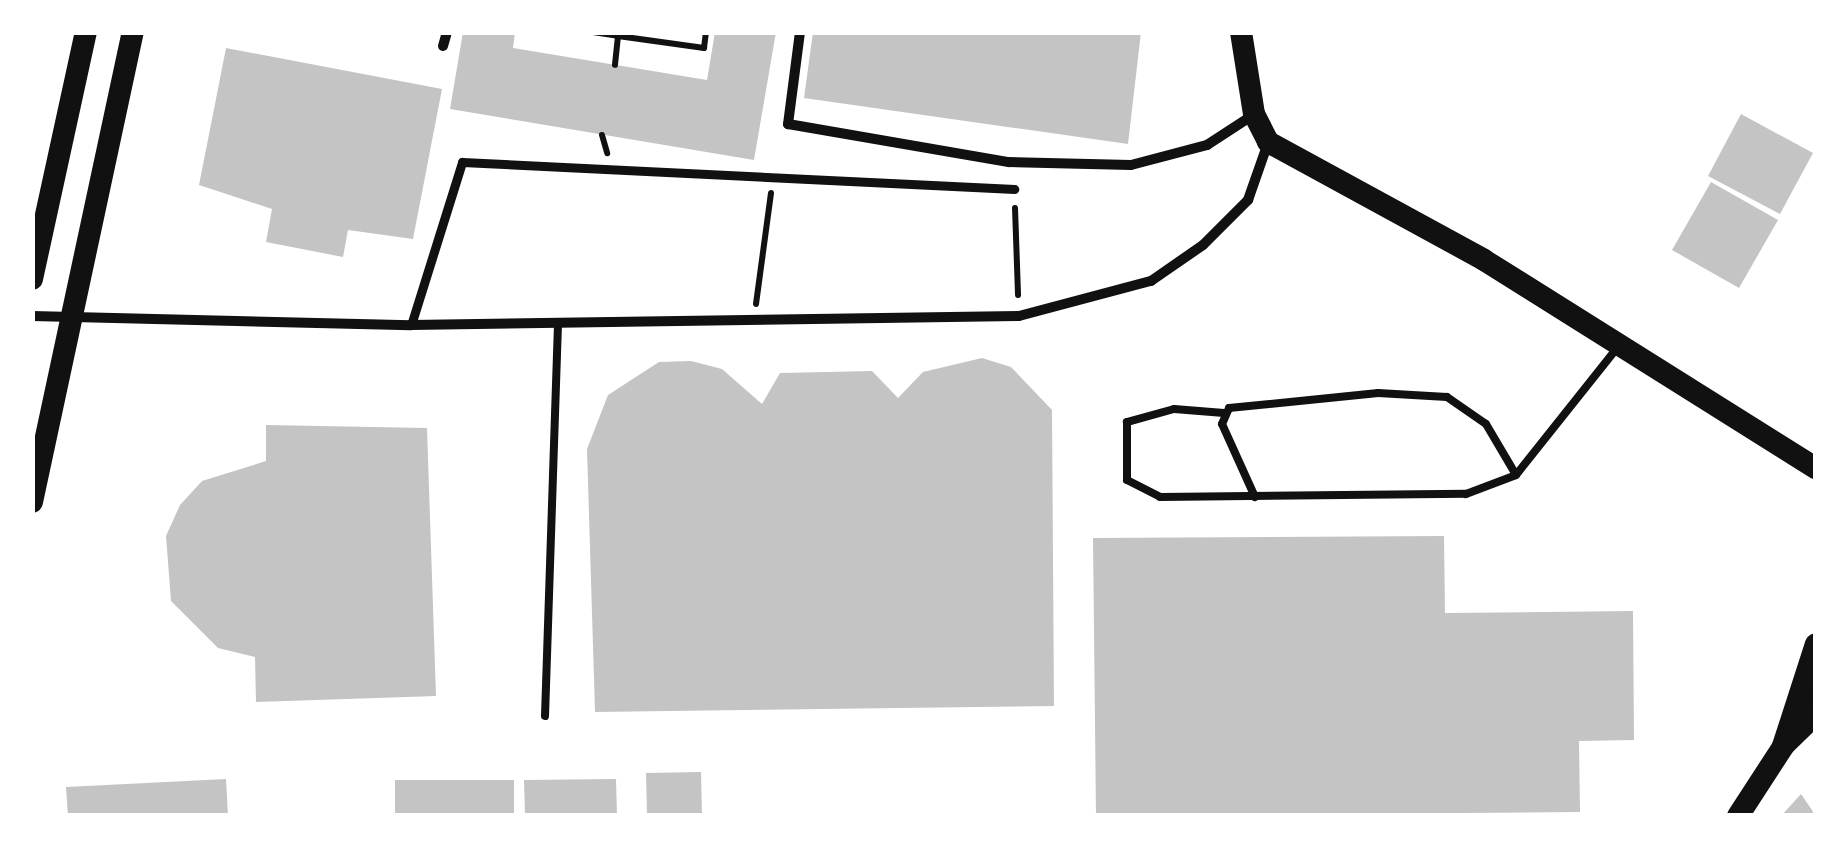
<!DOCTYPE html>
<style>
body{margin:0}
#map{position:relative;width:1848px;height:848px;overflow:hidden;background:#fff;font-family:"DM Sans",sans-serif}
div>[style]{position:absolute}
.building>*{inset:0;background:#c4c4c4}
.path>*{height:6px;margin:-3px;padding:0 3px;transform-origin:3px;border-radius:3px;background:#111}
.service>*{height:8px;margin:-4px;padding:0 4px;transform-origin:4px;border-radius:4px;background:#111}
.pedestrian>*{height:9px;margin:-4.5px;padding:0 4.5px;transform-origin:4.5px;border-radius:4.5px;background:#111}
.minor>*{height:10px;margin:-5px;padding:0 5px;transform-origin:5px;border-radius:5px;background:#111}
.primary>*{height:22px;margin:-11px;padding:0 11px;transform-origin:11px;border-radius:11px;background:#111}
.trunk>*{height:22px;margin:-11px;padding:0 11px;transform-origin:11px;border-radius:11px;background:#111}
span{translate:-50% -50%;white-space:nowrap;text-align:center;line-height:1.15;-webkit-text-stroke:8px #fff;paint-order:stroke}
.frame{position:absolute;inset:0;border:35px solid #fff;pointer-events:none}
</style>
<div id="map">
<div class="building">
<div style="clip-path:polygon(463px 32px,515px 32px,513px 48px,707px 80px,715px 32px,776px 32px,754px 160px,450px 109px)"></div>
<div style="clip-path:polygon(813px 32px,1141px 32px,1128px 144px,804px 98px)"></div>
<div style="clip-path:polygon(226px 48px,442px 89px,413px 239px,348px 230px,343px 257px,266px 242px,272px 209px,199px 185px)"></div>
<div style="clip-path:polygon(1741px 114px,1813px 153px,1780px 214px,1708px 176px)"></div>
<div style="clip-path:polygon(1711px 182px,1778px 220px,1739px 288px,1672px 250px)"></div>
<div style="clip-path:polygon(982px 358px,1011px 367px,1052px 410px,1054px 706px,595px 712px,587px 449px,608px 395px,659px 362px,691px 361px,722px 369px,762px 404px,780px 373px,872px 371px,898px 398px,923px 372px)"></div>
<div style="clip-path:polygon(266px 425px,427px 428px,436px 696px,256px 702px,255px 657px,218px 648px,171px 601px,166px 536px,180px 505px,202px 481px,266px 461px)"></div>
<div style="clip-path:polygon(1444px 536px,1445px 613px,1633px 611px,1634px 740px,1579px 741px,1580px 812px,1096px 816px,1093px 538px)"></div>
<div style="clip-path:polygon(701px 772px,702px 816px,647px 816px,646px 773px)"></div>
<div style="clip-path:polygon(226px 779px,228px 816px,68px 816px,66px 787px)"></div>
<div style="clip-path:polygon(616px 779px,617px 816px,525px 816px,524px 780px)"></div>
<div style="clip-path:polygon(395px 780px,514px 780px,514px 816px,395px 816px)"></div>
<div style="clip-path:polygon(1801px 794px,1816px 816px,1781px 816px)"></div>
</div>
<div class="path">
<div style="left:593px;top:32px;width:25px;rotate:9deg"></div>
<div style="left:618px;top:36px;width:29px;rotate:96deg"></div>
<div style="left:618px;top:36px;width:87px;rotate:7.9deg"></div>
<div style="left:704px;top:48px;width:16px;rotate:-83deg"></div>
<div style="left:602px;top:135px;width:19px;rotate:74deg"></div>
<div style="left:1015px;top:208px;width:87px;rotate:88deg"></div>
<div style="left:756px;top:304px;width:112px;rotate:-82.3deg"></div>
</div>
<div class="service">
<div style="left:1224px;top:413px;width:50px;rotate:-175.4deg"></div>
<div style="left:1174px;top:409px;width:49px;rotate:164.5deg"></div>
<div style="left:1127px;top:422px;width:58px;rotate:90deg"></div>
<div style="left:1127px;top:480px;width:37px;rotate:27deg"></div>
<div style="left:1160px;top:497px;width:306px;rotate:-0.6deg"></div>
<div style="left:1466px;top:494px;width:53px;rotate:-20.8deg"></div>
<div style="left:1516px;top:475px;width:162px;rotate:-51.5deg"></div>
<div style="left:1255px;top:497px;width:80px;rotate:-114.3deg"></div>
<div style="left:1222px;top:424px;width:17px;rotate:-66deg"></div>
<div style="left:1229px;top:408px;width:150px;rotate:-5.7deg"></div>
<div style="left:1378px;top:393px;width:69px;rotate:3.3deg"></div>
<div style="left:1447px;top:397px;width:47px;rotate:34.7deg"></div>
<div style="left:1486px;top:424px;width:59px;rotate:59.5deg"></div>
<div style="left:545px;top:716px;width:392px;rotate:-88.1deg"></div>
</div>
<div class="pedestrian">
<div style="left:411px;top:325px;width:171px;rotate:-72.6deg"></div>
<div style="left:462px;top:162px;width:553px;rotate:2.8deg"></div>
</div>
<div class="minor">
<div style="left:800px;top:32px;width:93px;rotate:97.4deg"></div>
<div style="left:788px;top:124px;width:224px;rotate:9.8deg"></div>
<div style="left:1009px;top:162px;width:122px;rotate:1.4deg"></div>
<div style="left:1131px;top:165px;width:79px;rotate:-14.7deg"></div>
<div style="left:1207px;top:145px;width:55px;rotate:-33.1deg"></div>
<div style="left:443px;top:46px;width:15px;rotate:-74deg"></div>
<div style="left:32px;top:316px;width:379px;rotate:1.4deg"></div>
<div style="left:411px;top:325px;width:608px;rotate:-0.85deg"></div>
<div style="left:1019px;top:316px;width:137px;rotate:-14.9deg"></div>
<div style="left:1151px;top:281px;width:63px;rotate:-34.7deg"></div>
<div style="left:1203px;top:245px;width:64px;rotate:-45deg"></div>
<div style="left:1248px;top:200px;width:60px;rotate:-70.7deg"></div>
</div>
<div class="primary">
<div style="left:1738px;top:816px;width:143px;rotate:-57deg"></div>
</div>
<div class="trunk">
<div style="left:1241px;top:32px;width:83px;rotate:81deg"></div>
<div style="left:1254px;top:114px;width:31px;rotate:63deg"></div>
<div style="left:1268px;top:142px;width:246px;rotate:28.6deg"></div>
<div style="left:1484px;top:260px;width:392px;rotate:32.1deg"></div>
<div style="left:32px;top:279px;width:253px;rotate:-77.7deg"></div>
<div style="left:32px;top:502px;width:481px;rotate:-77.9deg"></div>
<div style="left:1785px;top:744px;width:43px;rotate:-44.1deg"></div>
<div style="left:1783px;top:746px;width:107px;rotate:-72.1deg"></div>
</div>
<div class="frame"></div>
</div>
